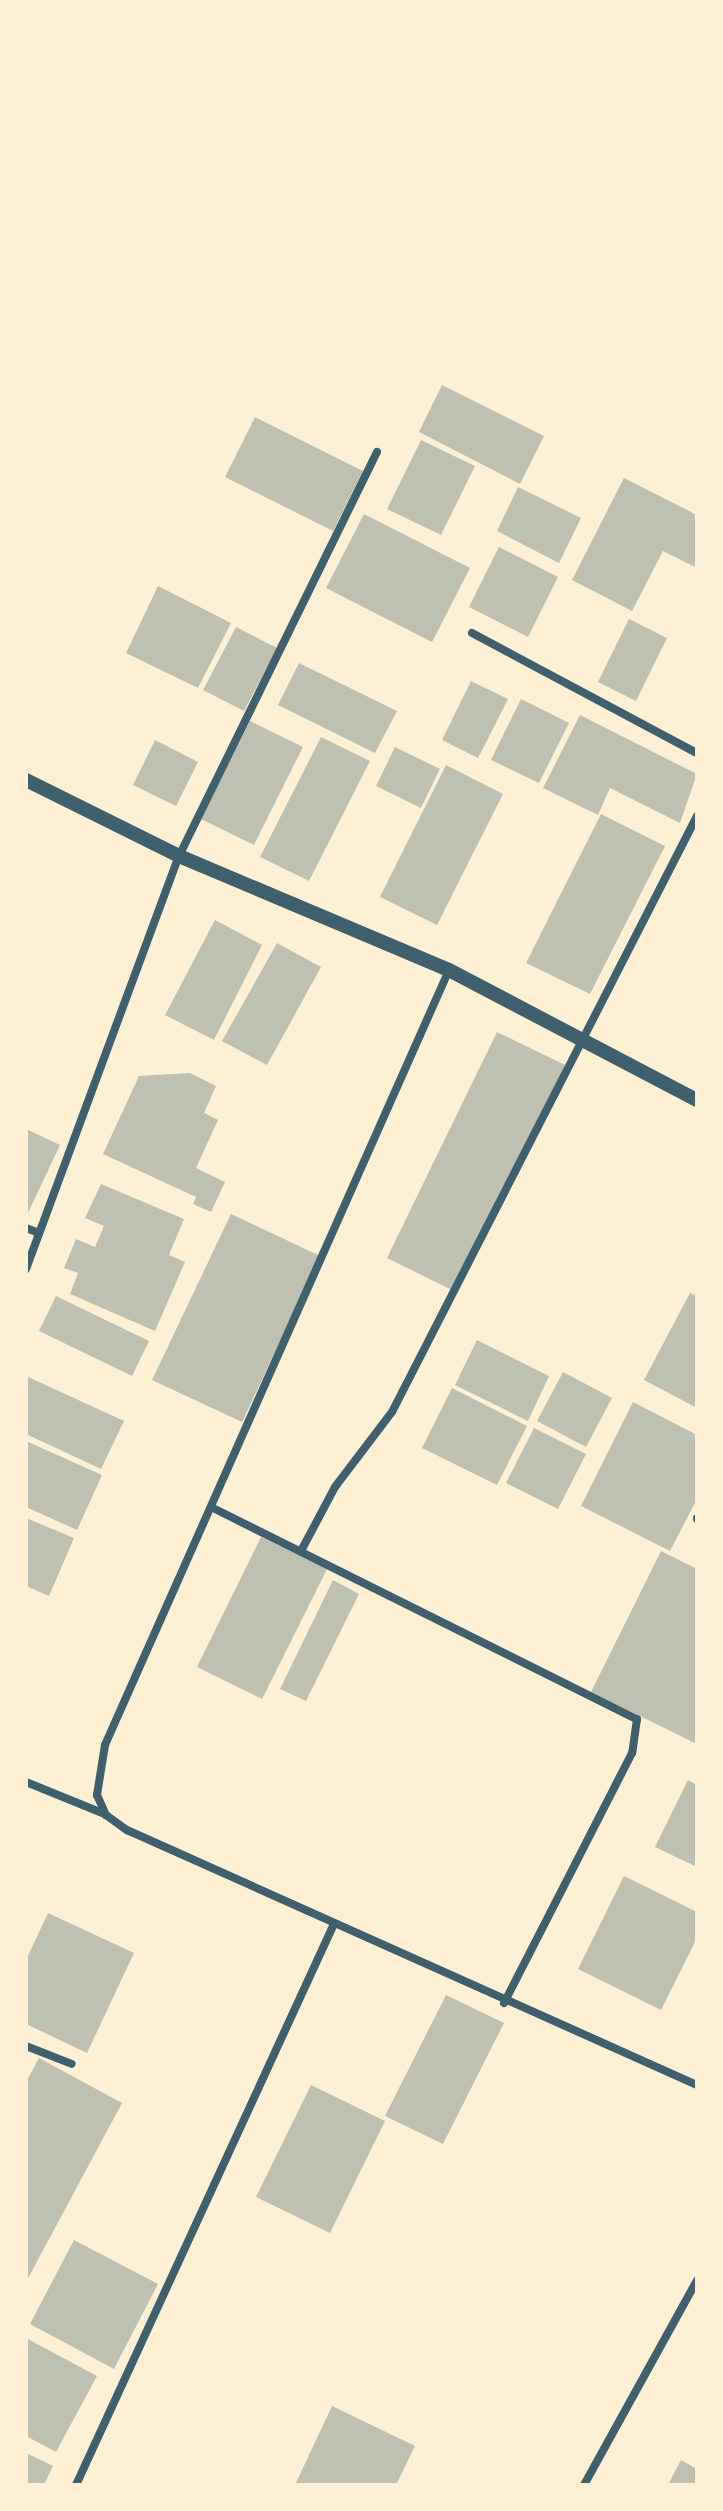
<!DOCTYPE html>
<style>
body{margin:0}
#map{position:relative;width:723px;height:2511px;overflow:hidden;background:#fdf0d5;font-family:Commissioner,sans-serif}
div>[style]{position:absolute}
.building>*{inset:0;background:#bec0b2}
.minor>*{height:8px;margin:-4px;padding:0 4px;transform-origin:4px;border-radius:4px;background:#3f606c}
.tertiary>*{height:14px;margin:-7px;padding:0 7px;transform-origin:7px;border-radius:7px;background:#3f606c}
span{translate:-50% -50%;white-space:nowrap;text-align:center;line-height:1.15;-webkit-text-stroke:6px #fdf0d5;paint-order:stroke}
.frame{position:absolute;inset:0;border:28px solid #fdf0d5;pointer-events:none}
</style>
<div id="map">
<div class="building">
<div style="clip-path:polygon(442px 385px,544px 436px,520px 484px,419px 432px)"></div>
<div style="clip-path:polygon(255px 417px,363px 471px,333px 531px,225px 477px)"></div>
<div style="clip-path:polygon(421px 440px,475px 466px,441px 535px,387px 509px)"></div>
<div style="clip-path:polygon(624px 478px,697px 515px,697px 568px,663px 551px,632px 611px,572px 580px)"></div>
<div style="clip-path:polygon(518px 487px,581px 518px,559px 563px,497px 531px)"></div>
<div style="clip-path:polygon(364px 514px,470px 568px,432px 642px,326px 588px)"></div>
<div style="clip-path:polygon(499px 547px,558px 577px,528px 637px,469px 607px)"></div>
<div style="clip-path:polygon(158px 586px,231px 623px,198px 688px,126px 653px)"></div>
<div style="clip-path:polygon(629px 619px,667px 638px,636px 701px,598px 682px)"></div>
<div style="clip-path:polygon(236px 627px,277px 648px,244px 711px,203px 690px)"></div>
<div style="clip-path:polygon(299px 663px,397px 711px,375px 753px,278px 705px)"></div>
<div style="clip-path:polygon(471px 681px,508px 699px,478px 758px,442px 740px)"></div>
<div style="clip-path:polygon(521px 699px,569px 723px,539px 783px,491px 760px)"></div>
<div style="clip-path:polygon(580px 715px,697px 774px,680px 823px,610px 788px,598px 815px,543px 788px)"></div>
<div style="clip-path:polygon(250px 721px,303px 747px,254px 845px,201px 819px)"></div>
<div style="clip-path:polygon(321px 737px,370px 761px,309px 881px,260px 857px)"></div>
<div style="clip-path:polygon(155px 740px,198px 762px,176px 806px,133px 785px)"></div>
<div style="clip-path:polygon(395px 747px,440px 769px,421px 808px,376px 786px)"></div>
<div style="clip-path:polygon(446px 765px,503px 794px,437px 925px,380px 897px)"></div>
<div style="clip-path:polygon(601px 814px,665px 846px,590px 994px,526px 963px)"></div>
<div style="clip-path:polygon(215px 920px,262px 945px,214px 1040px,165px 1015px)"></div>
<div style="clip-path:polygon(277px 943px,321px 967px,267px 1065px,222px 1041px)"></div>
<div style="clip-path:polygon(497px 1032px,565px 1065px,454px 1291px,387px 1258px)"></div>
<div style="clip-path:polygon(190px 1073px,216px 1086px,204px 1113px,218px 1120px,196px 1168px,225px 1182px,211px 1212px,193px 1204px,196px 1197px,103px 1154px,139px 1076px)"></div>
<div style="clip-path:polygon(26px 1129px,60px 1145px,26px 1217px)"></div>
<div style="clip-path:polygon(101px 1184px,184px 1219px,169px 1255px,185px 1262px,155px 1331px,70px 1294px,78px 1273px,64px 1268px,76px 1239px,95px 1247px,104px 1226px,85px 1218px)"></div>
<div style="clip-path:polygon(231px 1214px,320px 1256px,242px 1422px,152px 1380px)"></div>
<div style="clip-path:polygon(690px 1293px,697px 1296px,697px 1408px,644px 1380px)"></div>
<div style="clip-path:polygon(56px 1296px,149px 1341px,132px 1376px,39px 1331px)"></div>
<div style="clip-path:polygon(477px 1340px,549px 1376px,528px 1421px,455px 1385px)"></div>
<div style="clip-path:polygon(563px 1372px,612px 1398px,586px 1447px,537px 1421px)"></div>
<div style="clip-path:polygon(26px 1376px,124px 1421px,101px 1469px,26px 1434px)"></div>
<div style="clip-path:polygon(452px 1388px,527px 1426px,497px 1485px,422px 1448px)"></div>
<div style="clip-path:polygon(633px 1402px,697px 1435px,697px 1499px,670px 1551px,581px 1506px)"></div>
<div style="clip-path:polygon(534px 1428px,586px 1454px,558px 1509px,506px 1483px)"></div>
<div style="clip-path:polygon(26px 1441px,102px 1475px,77px 1530px,26px 1507px)"></div>
<div style="clip-path:polygon(26px 1518px,74px 1538px,49px 1596px,26px 1586px)"></div>
<div style="clip-path:polygon(261px 1537px,327px 1569px,262px 1699px,197px 1667px)"></div>
<div style="clip-path:polygon(661px 1551px,697px 1569px,697px 1744px,591px 1692px)"></div>
<div style="clip-path:polygon(333px 1580px,359px 1594px,306px 1701px,280px 1689px)"></div>
<div style="clip-path:polygon(688px 1780px,697px 1785px,697px 1867px,655px 1847px)"></div>
<div style="clip-path:polygon(624px 1876px,697px 1912px,697px 1938px,661px 2010px,578px 1969px)"></div>
<div style="clip-path:polygon(48px 1913px,134px 1953px,87px 2053px,26px 2024px,26px 1960px)"></div>
<div style="clip-path:polygon(446px 1995px,504px 2023px,443px 2144px,385px 2116px)"></div>
<div style="clip-path:polygon(39px 2058px,122px 2103px,26px 2282px,26px 2082px)"></div>
<div style="clip-path:polygon(311px 2085px,385px 2121px,330px 2233px,256px 2197px)"></div>
<div style="clip-path:polygon(74px 2240px,158px 2284px,114px 2369px,30px 2324px)"></div>
<div style="clip-path:polygon(26px 2338px,97px 2376px,56px 2452px,26px 2436px)"></div>
<div style="clip-path:polygon(332px 2406px,415px 2446px,396px 2485px,295px 2485px)"></div>
<div style="clip-path:polygon(26px 2453px,53px 2466px,44px 2485px,26px 2485px)"></div>
<div style="clip-path:polygon(681px 2460px,697px 2469px,697px 2485px,668px 2485px)"></div>
</div>
<div class="minor">
<div style="left:472px;top:633px;width:255px;rotate:28.1deg"></div>
<div style="left:449px;top:970px;width:848px;rotate:113.94deg"></div>
<div style="left:105px;top:1745px;width:51px;rotate:99.1deg"></div>
<div style="left:97px;top:1795px;width:22px;rotate:66deg"></div>
<div style="left:106px;top:1815px;width:26px;rotate:36deg"></div>
<div style="left:127px;top:1830px;width:624px;rotate:24.1deg"></div>
<div style="left:26px;top:1228px;width:14px;rotate:21deg"></div>
<div style="left:26px;top:1269px;width:440px;rotate:-69.7deg"></div>
<div style="left:179px;top:856px;width:450px;rotate:-63.9deg"></div>
<div style="left:211px;top:1507px;width:476px;rotate:26.5deg"></div>
<div style="left:637px;top:1719px;width:34px;rotate:98deg"></div>
<div style="left:632px;top:1753px;width:281px;rotate:117.1deg"></div>
<div style="left:697px;top:1519px;width:1px;rotate:-90deg"></div>
<div style="left:301px;top:1551px;width:72px;rotate:-62deg"></div>
<div style="left:335px;top:1487px;width:94px;rotate:-52.8deg"></div>
<div style="left:392px;top:1412px;width:670px;rotate:-62.9deg"></div>
<div style="left:26px;top:1782px;width:85px;rotate:22.1deg"></div>
<div style="left:26px;top:2046px;width:49px;rotate:21.4deg"></div>
<div style="left:76px;top:2485px;width:615px;rotate:-65.31deg"></div>
<div style="left:584px;top:2485px;width:234px;rotate:-61.1deg"></div>
</div>
<div class="tertiary">
<div style="left:26px;top:780px;width:171px;rotate:26.4deg"></div>
<div style="left:179px;top:856px;width:293px;rotate:22.9deg"></div>
<div style="left:449px;top:970px;width:280px;rotate:27.7deg"></div>
</div>
<div class="frame"></div>
</div>
